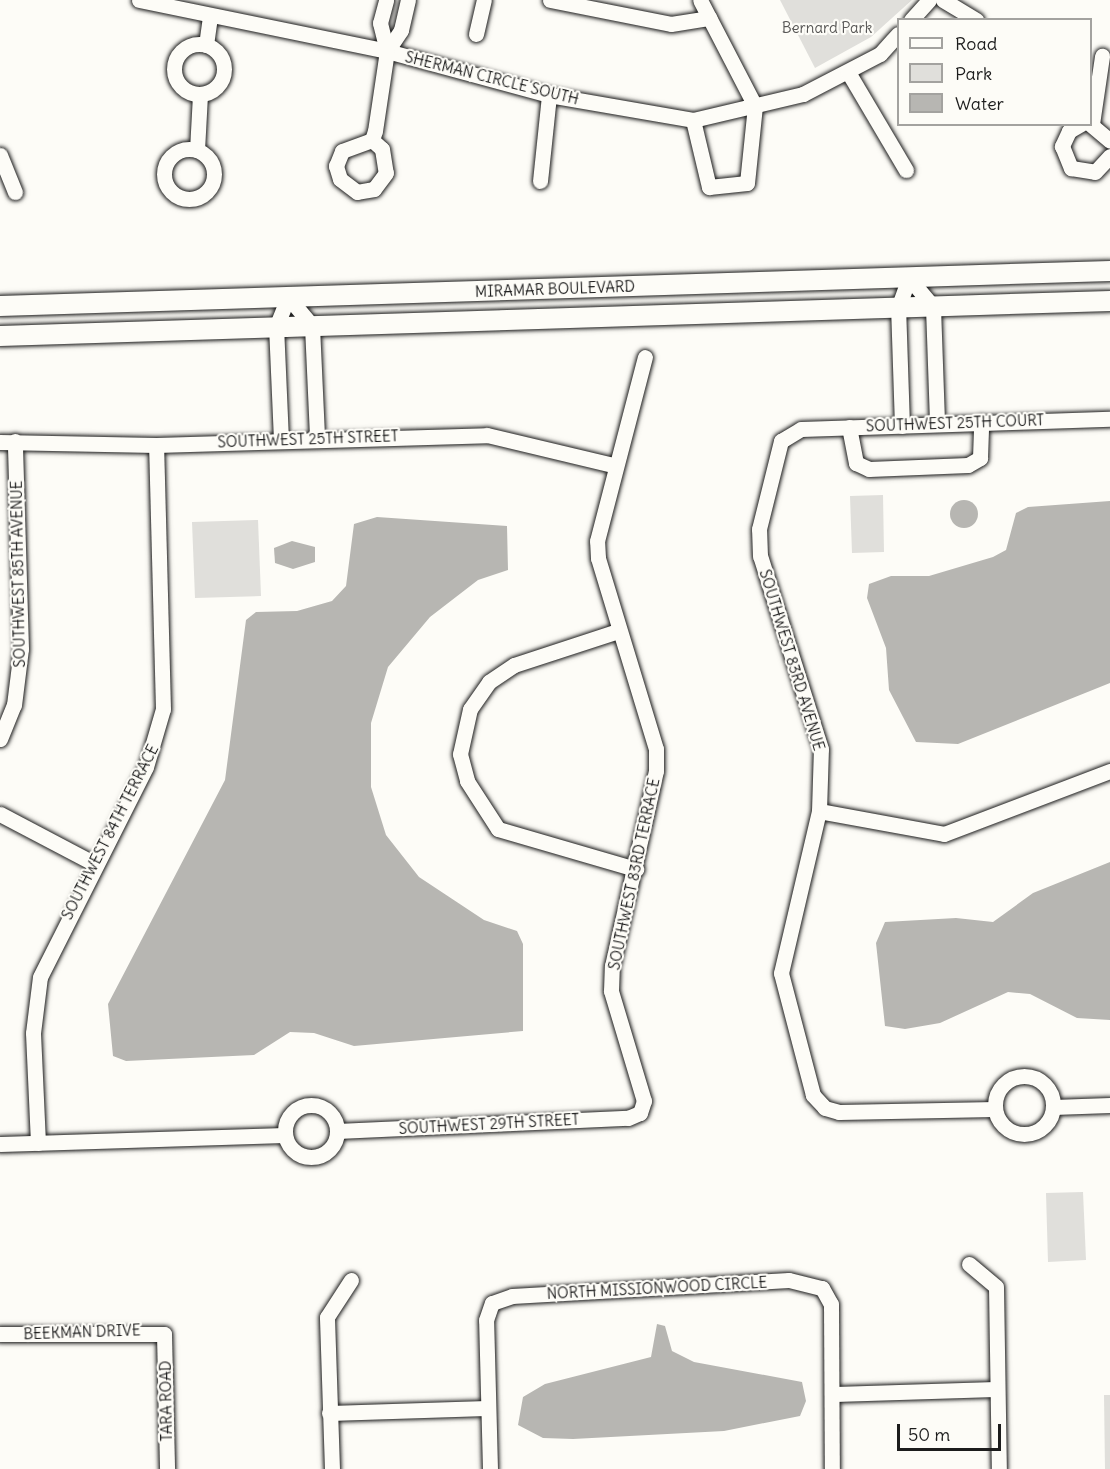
<!DOCTYPE html>
<style>
body{margin:0}
#map{position:relative;width:1110px;height:1469px;overflow:hidden;background:#fdfcf7;font-family:Delius,sans-serif}
div>[style]{position:absolute}
.green>*{inset:0;background:#e0dfdb}
.water>*{inset:0;background:#b7b6b2}
.round{border-radius:50%}
.roads{filter:drop-shadow(0 0 2px #1c1c1c) drop-shadow(0 0 2px #1c1c1c)}
.minor>*{height:15px;margin:-7.5px;padding:0 7.5px;transform-origin:7.5px;border-radius:7.5px;background:#fdfcf7}
.minor>.ring{margin:-7.5px;padding:0;box-sizing:content-box;background:none;border:15px solid #fdfcf7;border-radius:50%}
.tertiary>*{height:20px;margin:-10px;padding:0 10px;transform-origin:10px;border-radius:10px;background:#fdfcf7}
span{translate:-50% -50%;white-space:nowrap;text-align:center;line-height:1.15;-webkit-text-stroke:4.5px #fdfcf7;paint-order:stroke}
.park-label{font-size:15px;color:#575655}
.street-label{font-size:15px;color:#1c1c1c}
.legend{position:absolute;left:897px;top:18px;width:195px;height:108px;box-sizing:border-box;background:#fdfcf7;border:2px solid #a3a29f;margin:0;padding:8px 10px;list-style:none;font-size:18px;color:#1c1c1c}
.legend li{display:flex;align-items:center;gap:12px;height:30px}
.legend b{width:30px;border:2px solid #a3a29f}
.scale{position:absolute;left:897px;top:1424px;width:104px;height:27px;box-sizing:border-box;border:3px solid #1c1c1c;border-top:0;padding-left:8px;font-size:18px;line-height:21px;white-space:nowrap;color:#1c1c1c;-webkit-text-stroke:4px #fdfcf7;paint-order:stroke}
</style>
<div id="map">
<div class="green">
<div style="clip-path:polygon(780px 0,912px 0,871px 37px,815px 68px)"></div>
<div style="clip-path:polygon(883px 495px,884px 552px,852px 553px,850px 496px)"></div>
<div style="clip-path:polygon(258px 520px,261px 596px,195px 598px,192px 522px)"></div>
<div style="clip-path:polygon(1083px 1192px,1086px 1260px,1048px 1262px,1046px 1193px)"></div>
<div style="clip-path:polygon(1104px 1395px,1110px 1395px,1110px 1469px,1105px 1469px)"></div>
</div>
<div class="water">
<div class="round" style="left:950px;top:500px;width:28px;height:28px"></div>
<div style="clip-path:polygon(1110px 501px,1110px 683px,958px 744px,916px 742px,889px 690px,886px 648px,867px 598px,869px 584px,891px 576px,929px 576px,993px 557px,1006px 550px,1016px 513px,1028px 507px)"></div>
<div style="clip-path:polygon(377px 517px,507px 526px,508px 570px,478px 580px,430px 617px,388px 667px,371px 723px,371px 787px,386px 835px,419px 877px,484px 920px,517px 931px,523px 944px,523px 1031px,354px 1046px,314px 1033px,290px 1032px,254px 1055px,126px 1061px,113px 1056px,108px 1004px,225px 780px,246px 620px,256px 612px,297px 611px,332px 601px,346px 586px,354px 524px)"></div>
<div style="clip-path:polygon(292px 541px,315px 547px,315px 562px,293px 569px,275px 563px,274px 548px)"></div>
<div style="clip-path:polygon(1110px 862px,1110px 1020px,1077px 1018px,1030px 994px,1008px 992px,940px 1023px,905px 1029px,885px 1026px,876px 943px,885px 922px,956px 918px,993px 922px,1033px 893px)"></div>
<div style="clip-path:polygon(657px 1324px,665px 1326px,672px 1351px,694px 1362px,802px 1382px,806px 1401px,800px 1416px,724px 1431px,573px 1439px,543px 1438px,518px 1425px,523px 1397px,545px 1384px,651px 1357px)"></div>
</div>
<div class="roads">
<div class="minor">
<div style="left:139px;top:0;width:253px;rotate:11.6deg"></div>
<div style="left:387px;top:51px;width:168px;rotate:15.2deg"></div>
<div style="left:549px;top:95px;width:146px;rotate:9.8deg"></div>
<div style="left:693px;top:120px;width:113px;rotate:-13.3deg"></div>
<div style="left:803px;top:94px;width:87px;rotate:-27.5deg"></div>
<div style="left:880px;top:54px;width:27px;rotate:-48deg"></div>
<div style="left:550px;top:0;width:123px;rotate:11.2deg"></div>
<div style="left:671px;top:24px;width:39px;rotate:-9deg"></div>
<div style="left:943px;top:0;width:39px;rotate:31deg"></div>
<div style="left:911px;top:20px;width:27px;rotate:-48deg"></div>
<div style="left:476px;top:34px;width:35px;rotate:-77deg"></div>
<div class="ring" style="left:174px;top:44px;width:35px;height:35px"></div>
<div style="left:206px;top:45px;width:29px;rotate:-82deg"></div>
<div style="left:387px;top:51px;width:25px;rotate:-56deg"></div>
<div style="left:401px;top:30px;width:31px;rotate:-77deg"></div>
<div style="left:848px;top:72px;width:114px;rotate:59.4deg"></div>
<div style="left:693px;top:120px;width:69px;rotate:76.6deg"></div>
<div style="left:709px;top:187px;width:38px;rotate:-6deg"></div>
<div style="left:747px;top:183px;width:77px;rotate:-84.1deg"></div>
<div style="left:755px;top:106px;width:119px;rotate:-117.4deg"></div>
<div style="left:1081px;top:124px;width:14px;rotate:150deg"></div>
<div style="left:1069px;top:131px;width:17px;rotate:115deg"></div>
<div style="left:1062px;top:146px;width:24px;rotate:68deg"></div>
<div style="left:1071px;top:168px;width:24px;rotate:9deg"></div>
<div style="left:1095px;top:172px;width:22px;rotate:-47deg"></div>
<div style="left:1090px;top:124px;width:26px;rotate:40deg"></div>
<div style="left:1092px;top:124px;width:69px;rotate:-81.6deg"></div>
<div style="left:372px;top:140px;width:13px;rotate:42deg"></div>
<div style="left:382px;top:149px;width:24px;rotate:81deg"></div>
<div style="left:386px;top:173px;width:20px;rotate:127deg"></div>
<div style="left:374px;top:189px;width:17px;rotate:170deg"></div>
<div style="left:357px;top:192px;width:21px;rotate:-143deg"></div>
<div style="left:340px;top:179px;width:14px;rotate:-107deg"></div>
<div style="left:336px;top:166px;width:16px;rotate:-68deg"></div>
<div style="left:342px;top:151px;width:32px;rotate:-20deg"></div>
<div style="left:372px;top:140px;width:9px;rotate:-72deg"></div>
<div style="left:375px;top:131px;width:81px;rotate:-81.5deg"></div>
<div style="left:387px;top:51px;width:29px;rotate:-104deg"></div>
<div style="left:380px;top:23px;width:24px;rotate:-75deg"></div>
<div class="ring" style="left:164px;top:149px;width:35px;height:35px"></div>
<div style="left:197px;top:150px;width:56px;rotate:-86.9deg"></div>
<div style="left:0;top:155px;width:40px;rotate:68deg"></div>
<div style="left:540px;top:181px;width:86px;rotate:-84deg"></div>
<div style="left:902px;top:426px;width:118px;rotate:-91.9deg"></div>
<div style="left:898px;top:308px;width:32px;rotate:-70deg"></div>
<div style="left:909px;top:278px;width:38px;rotate:50deg"></div>
<div style="left:933px;top:307px;width:117px;rotate:88deg"></div>
<div style="left:849px;top:427px;width:37px;rotate:79deg"></div>
<div style="left:856px;top:463px;width:14px;rotate:25deg"></div>
<div style="left:869px;top:469px;width:99px;rotate:-2.3deg"></div>
<div style="left:968px;top:465px;width:14px;rotate:-30deg"></div>
<div style="left:980px;top:458px;width:36px;rotate:-88deg"></div>
<div style="left:281px;top:440px;width:113px;rotate:-92.5deg"></div>
<div style="left:276px;top:327px;width:32px;rotate:-68deg"></div>
<div style="left:288px;top:297px;width:38px;rotate:50deg"></div>
<div style="left:312px;top:326px;width:112px;rotate:87.4deg"></div>
<div style="left:0;top:442px;width:156px;rotate:1.1deg"></div>
<div style="left:156px;top:445px;width:331px;rotate:-1.7deg"></div>
<div style="left:487px;top:435px;width:130px;rotate:13.4deg"></div>
<div style="left:618px;top:631px;width:109px;rotate:161.9deg"></div>
<div style="left:514px;top:665px;width:30px;rotate:146deg"></div>
<div style="left:489px;top:682px;width:33px;rotate:125deg"></div>
<div style="left:470px;top:709px;width:46px;rotate:102.5deg"></div>
<div style="left:460px;top:754px;width:28px;rotate:75deg"></div>
<div style="left:467px;top:781px;width:57px;rotate:57.1deg"></div>
<div style="left:498px;top:829px;width:144px;rotate:16.2deg"></div>
<div style="left:0;top:739px;width:37px;rotate:-68deg"></div>
<div style="left:14px;top:705px;width:56px;rotate:-82.9deg"></div>
<div style="left:21px;top:649px;width:208px;rotate:-91.7deg"></div>
<div style="left:819px;top:811px;width:127px;rotate:10.4deg"></div>
<div style="left:944px;top:834px;width:178px;rotate:-20.8deg"></div>
<div style="left:0;top:814px;width:105px;rotate:27.8deg"></div>
<div class="ring" style="left:995px;top:1076px;width:43px;height:43px"></div>
<div class="ring" style="left:285px;top:1105px;width:37px;height:37px"></div>
<div style="left:1053px;top:1107px;width:57px;rotate:-2deg"></div>
<div style="left:995px;top:1109px;width:156px;rotate:178.9deg"></div>
<div style="left:839px;top:1112px;width:15px;rotate:-164deg"></div>
<div style="left:825px;top:1108px;width:18px;rotate:-133deg"></div>
<div style="left:813px;top:1095px;width:126px;rotate:-104.7deg"></div>
<div style="left:781px;top:973px;width:166px;rotate:-76.8deg"></div>
<div style="left:819px;top:811px;width:62px;rotate:-88.2deg"></div>
<div style="left:821px;top:749px;width:202px;rotate:-107.5deg"></div>
<div style="left:760px;top:556px;width:27px;rotate:-92deg"></div>
<div style="left:759px;top:529px;width:91px;rotate:-76deg"></div>
<div style="left:781px;top:441px;width:23px;rotate:-31deg"></div>
<div style="left:801px;top:429px;width:309px;rotate:-1.9deg"></div>
<div style="left:337px;top:1131px;width:291px;rotate:-2.6deg"></div>
<div style="left:628px;top:1118px;width:13px;rotate:-23deg"></div>
<div style="left:640px;top:1113px;width:13px;rotate:-72deg"></div>
<div style="left:644px;top:1101px;width:115px;rotate:-106.7deg"></div>
<div style="left:611px;top:991px;width:25px;rotate:-88deg"></div>
<div style="left:612px;top:966px;width:200px;rotate:-77.3deg"></div>
<div style="left:656px;top:771px;width:22px;rotate:-90deg"></div>
<div style="left:656px;top:749px;width:200px;rotate:-106.9deg"></div>
<div style="left:598px;top:558px;width:17px;rotate:-93deg"></div>
<div style="left:597px;top:541px;width:190px;rotate:-75.4deg"></div>
<div style="left:38px;top:1143px;width:110px;rotate:-92.6deg"></div>
<div style="left:33px;top:1033px;width:56px;rotate:-82.9deg"></div>
<div style="left:40px;top:977px;width:235px;rotate:-63.2deg"></div>
<div style="left:146px;top:767px;width:60px;rotate:-73.7deg"></div>
<div style="left:163px;top:709px;width:264px;rotate:-91.5deg"></div>
<div style="left:0;top:1144px;width:285px;rotate:-1.8deg"></div>
<div style="left:969px;top:1264px;width:35px;rotate:40deg"></div>
<div style="left:996px;top:1287px;width:182px;rotate:89.1deg"></div>
<div style="left:0;top:1334px;width:164px"></div>
<div style="left:164px;top:1334px;width:135px;rotate:88.7deg"></div>
<div style="left:834px;top:1394px;width:162px;rotate:-1.8deg"></div>
<div style="left:329px;top:1413px;width:158px;rotate:-1.8deg"></div>
<div style="left:332px;top:1469px;width:152px;rotate:-91.9deg"></div>
<div style="left:327px;top:1317px;width:44px;rotate:-57deg"></div>
<div style="left:490px;top:1469px;width:149px;rotate:-91.5deg"></div>
<div style="left:486px;top:1320px;width:18px;rotate:-71deg"></div>
<div style="left:492px;top:1303px;width:21px;rotate:-19deg"></div>
<div style="left:512px;top:1296px;width:277px;rotate:-3.3deg"></div>
<div style="left:789px;top:1280px;width:34px;rotate:14deg"></div>
<div style="left:822px;top:1288px;width:18px;rotate:61deg"></div>
<div style="left:831px;top:1304px;width:165px;rotate:89.7deg"></div>
</div>
<div class="tertiary">
<div style="left:0;top:306px;width:1111px;rotate:-1.81deg"></div>
<div style="left:0;top:336px;width:1111px;rotate:-1.81deg"></div>
</div>
</div>
<div class="park-label">
<span style="left:827px;top:28px">Bernard Park</span>
</div>
<div class="street-label">
<span style="left:492px;top:78px;rotate:14deg">SHERMAN CIRCLE SOUTH</span>
<span style="left:555px;top:289px;rotate:-2deg">MIRAMAR BOULEVARD</span>
<span style="left:955px;top:423px;rotate:-2deg">SOUTHWEST 25TH COURT</span>
<span style="left:308px;top:439px;rotate:-2deg">SOUTHWEST 25TH STREET</span>
<span style="left:18px;top:574px;rotate:-91deg">SOUTHWEST 85TH AVENUE</span>
<span style="left:792px;top:660px;rotate:73deg">SOUTHWEST 83RD AVENUE</span>
<span style="left:110px;top:832px;rotate:-63deg">SOUTHWEST 84TH TERRACE</span>
<span style="left:634px;top:874px;rotate:-78deg">SOUTHWEST 83RD TERRACE</span>
<span style="left:489px;top:1124px;rotate:-3deg">SOUTHWEST 29TH STREET</span>
<span style="left:657px;top:1288px;rotate:-3deg">NORTH MISSIONWOOD CIRCLE</span>
<span style="left:82px;top:1332px;rotate:-2deg">BEEKMAN DRIVE</span>
<span style="left:166px;top:1401px;rotate:-91deg">TARA ROAD</span>
</div>
<ul class="legend">
<li><b style="height:8px;background:#fdfcf7"></b>Road</li>
<li><b style="height:16px;background:#e0dfdb"></b>Park</li>
<li><b style="height:16px;background:#b7b6b2"></b>Water</li>
</ul>
<div class="scale">50 m</div>
</div>
